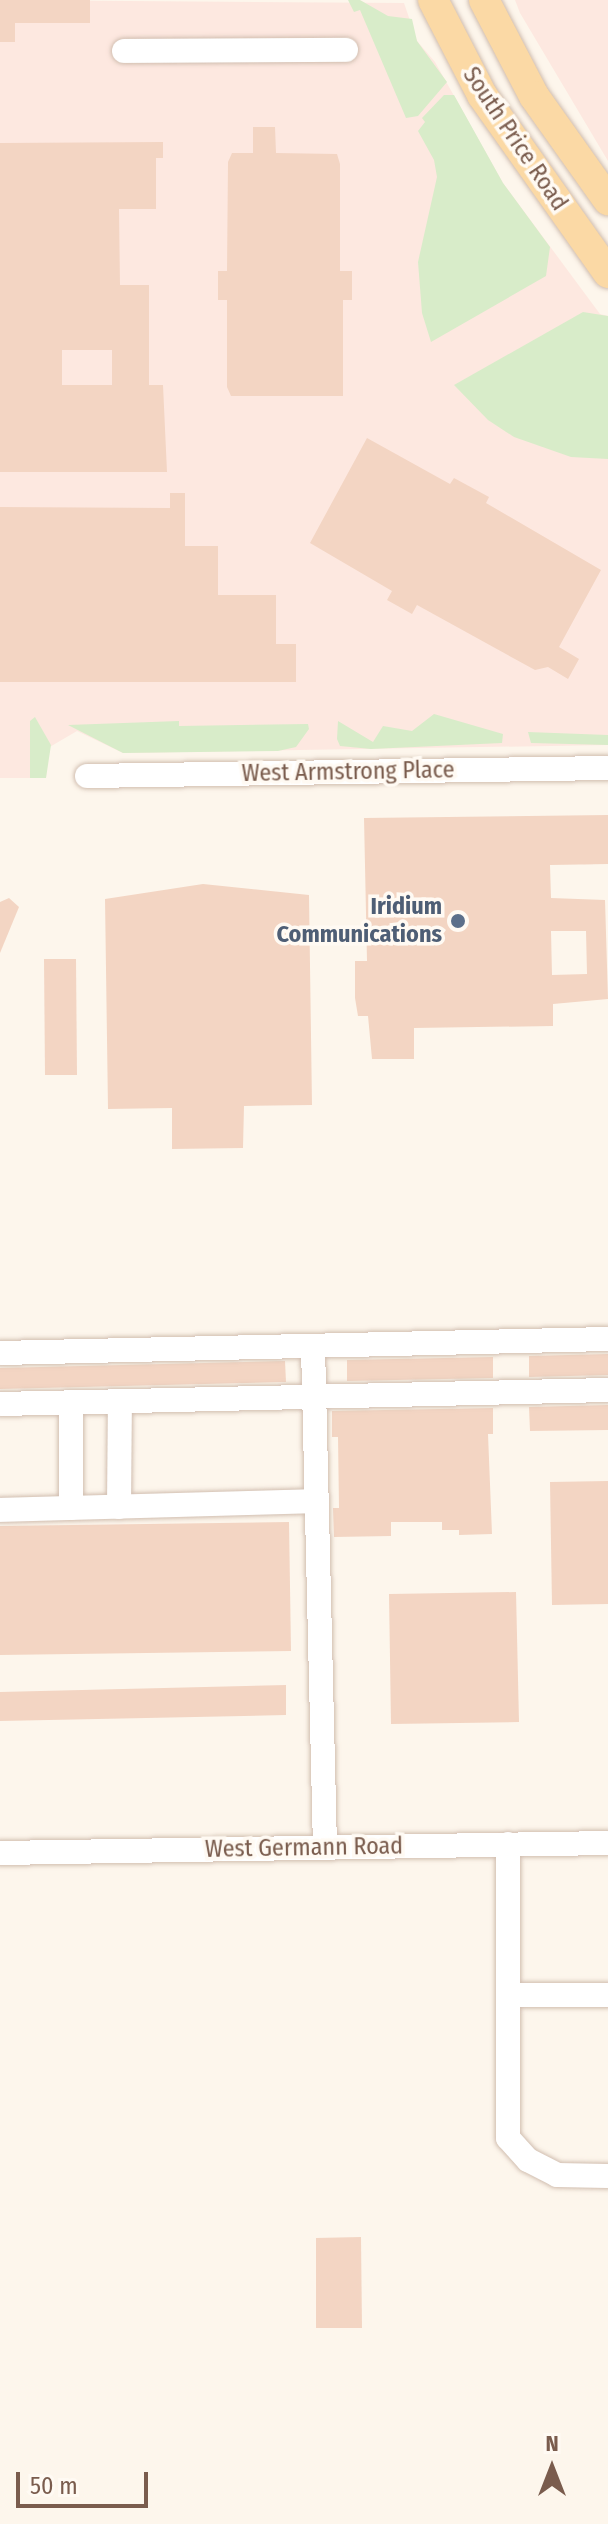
<!DOCTYPE html>
<style>
body{margin:0}
#map{position:relative;width:608px;height:2524px;overflow:hidden;background:#fdf6ec;font-family:"Fira Sans Condensed",sans-serif}
div>[style]{position:absolute}
.commercial>*{inset:0;background:#fde8e0}
.green>*{inset:0;background:#d8ecc9}
.building>*{inset:0;background:#f3d5c3}
.roads{filter:drop-shadow(0 0 2px #d1beb0) drop-shadow(0 0 2px #d1beb0)}
.minor>*{height:24px;margin:-12px;padding:0 12px;transform-origin:12px;border-radius:12px;background:#fff}
.major>*{height:30px;margin:-15px;padding:0 15px;transform-origin:15px;border-radius:15px;background:#fbd9a5}
.dots>*{width:22px;height:22px;translate:-50% -50%;box-sizing:border-box;border:4px solid #fffaf3;border-radius:50%}
span{translate:-50% -50%;white-space:nowrap;text-align:center;line-height:1.15;-webkit-text-stroke:7px #fffaf3;paint-order:stroke}
.street-label{font-size:24px;color:#7a5c4d}
.service-label{font-size:24px;color:#4e5e75;font-weight:700}
.right{translate:-100% -50%;text-align:right}
.north{position:absolute;left:512px;top:2428px;width:80px;height:80px;-webkit-text-stroke:6px #fffaf3;paint-order:stroke;rotate:0deg;font-size:22px;font-weight:700;line-height:32px;text-align:center;color:#7a5c4d}
.north::after{content:'';display:block;margin:auto;width:28px;height:36px;background:#7a5c4d;clip-path:polygon(50% 0,100% 100%,50% 72%,0 100%)}
.scale{position:absolute;left:16px;top:2472px;width:132px;height:36px;box-sizing:border-box;border:4px solid #7a5c4d;border-top:0;padding-left:10px;font-size:24px;line-height:28px;white-space:nowrap;color:#7a5c4d;-webkit-text-stroke:6px #fffaf3;paint-order:stroke}
</style>
<div id="map">
<div class="commercial">
<div style="clip-path:polygon(0 0,404px 3px,417px 41px,435px 62px,503px 183px,600px 314px,608px 316px,608px 745px,123px 753px,77px 731px,48px 748px,46px 778px,0 778px)"></div>
<div style="clip-path:polygon(515px 0,608px 0,608px 161px,520px 13px)"></div>
</div>
<div class="green">
<div style="clip-path:polygon(348px 0,360px 0,388px 16px,412px 19px,417px 41px,447px 82px,418px 116px,406px 118px,360px 10px,354px 12px)"></div>
<div style="clip-path:polygon(444px 95px,454px 95px,503px 183px,550px 247px,546px 276px,431px 342px,422px 313px,418px 262px,437px 177px,434px 160px,418px 131px,425px 122px,422px 118px)"></div>
<div style="clip-path:polygon(583px 312px,608px 316px,608px 459px,571px 457px,514px 437px,488px 420px,454px 385px)"></div>
<div style="clip-path:polygon(434px 714px,503px 734px,502px 743px,371px 749px,340px 746px,337px 739px,338px 721px,373px 742px,383px 726px,412px 731px)"></div>
<div style="clip-path:polygon(35px 717px,51px 745px,46px 778px,30px 778px,30px 721px)"></div>
<div style="clip-path:polygon(179px 721px,179px 726px,308px 724px,309px 729px,296px 747px,278px 751px,123px 753px,68px 725px)"></div>
<div style="clip-path:polygon(528px 732px,608px 735px,608px 745px,531px 743px)"></div>
</div>
<div class="building">
<div style="clip-path:polygon(0 0,90px 0,90px 23px,15px 23px,15px 42px,0 42px)"></div>
<div style="clip-path:polygon(253px 127px,275px 127px,276px 153px,337px 154px,340px 164px,340px 271px,352px 271px,352px 300px,343px 300px,343px 396px,231px 396px,227px 387px,227px 300px,218px 300px,218px 271px,227px 271px,228px 162px,232px 153px,253px 153px)"></div>
<div style="clip-path:polygon(evenodd,163px 142px,163px 158px,156px 158px,156px 209px,119px 209px,120px 285px,149px 285px,149px 385px,163px 385px,167px 472px,0 472px,0 143px,163px 142px,62px 350px,112px 350px,112px 385px,62px 385px,62px 350px)"></div>
<div style="clip-path:polygon(367px 438px,450px 484px,454px 478px,489px 497px,486px 503px,601px 570px,559px 647px,579px 659px,568px 679px,548px 667px,535px 670px,417px 605px,412px 614px,387px 600px,392px 591px,310px 543px)"></div>
<div style="clip-path:polygon(170px 493px,185px 493px,185px 546px,218px 546px,218px 595px,276px 595px,276px 644px,296px 644px,296px 682px,0 682px,0 507px,170px 508px)"></div>
<div style="clip-path:polygon(evenodd,608px 815px,608px 864px,550px 865px,551px 898px,605px 900px,608px 999px,553px 1004px,553px 1026px,414px 1028px,414px 1059px,372px 1059px,368px 1016px,358px 1016px,355px 998px,355px 961px,367px 961px,364px 818px,608px 815px,551px 931px,586px 931px,587px 974px,552px 975px,551px 931px)"></div>
<div style="clip-path:polygon(203px 884px,309px 895px,312px 1105px,244px 1106px,243px 1148px,172px 1149px,172px 1108px,108px 1109px,105px 899px)"></div>
<div style="clip-path:polygon(9px 898px,19px 907px,0 953px,0 902px)"></div>
<div style="clip-path:polygon(44px 959px,76px 959px,77px 1075px,45px 1075px)"></div>
<div style="clip-path:polygon(608px 1354px,608px 1375px,529px 1377px,529px 1356px)"></div>
<div style="clip-path:polygon(493px 1357px,493px 1378px,347px 1381px,347px 1360px)"></div>
<div style="clip-path:polygon(285px 1361px,286px 1382px,0 1389px,0 1368px)"></div>
<div style="clip-path:polygon(608px 1405px,608px 1430px,530px 1431px,529px 1407px)"></div>
<div style="clip-path:polygon(493px 1408px,493px 1434px,488px 1434px,492px 1534px,459px 1535px,459px 1530px,442px 1530px,442px 1522px,391px 1522px,391px 1536px,334px 1537px,333px 1508px,339px 1508px,338px 1437px,332px 1437px,332px 1411px)"></div>
<div style="clip-path:polygon(608px 1481px,608px 1604px,552px 1605px,550px 1482px)"></div>
<div style="clip-path:polygon(289px 1522px,291px 1651px,0 1655px,0 1526px)"></div>
<div style="clip-path:polygon(516px 1592px,519px 1722px,391px 1724px,389px 1594px)"></div>
<div style="clip-path:polygon(286px 1685px,286px 1715px,0 1721px,0 1692px)"></div>
<div style="clip-path:polygon(361px 2237px,362px 2328px,316px 2328px,316px 2238px)"></div>
</div>
<div class="roads">
<div class="minor">
<div style="left:124px;top:51px;width:222px;rotate:-0.3deg"></div>
<div style="left:87px;top:776px;width:521px;rotate:-0.88deg"></div>
<div style="left:313px;top:1346px;width:501px;rotate:88.63deg"></div>
<div style="left:0;top:1353px;width:608px;rotate:-1.32deg"></div>
<div style="left:71px;top:1403px;width:105px;rotate:90deg"></div>
<div style="left:0;top:1404px;width:608px;rotate:-1.32deg"></div>
<div style="left:119px;top:1507px;width:106px;rotate:-89.5deg"></div>
<div style="left:0;top:1510px;width:317px;rotate:-1.6deg"></div>
<div style="left:508px;top:1844px;width:294px;rotate:90deg"></div>
<div style="left:508px;top:2138px;width:30px;rotate:48deg"></div>
<div style="left:528px;top:2160px;width:33px;rotate:27deg"></div>
<div style="left:557px;top:2175px;width:51px;rotate:1.1deg"></div>
<div style="left:0;top:1853px;width:608px;rotate:-0.94deg"></div>
<div style="left:508px;top:1995px;width:100px"></div>
</div>
<div class="major">
<div style="left:433px;top:0;width:107px;rotate:62.7deg"></div>
<div style="left:482px;top:95px;width:218px;rotate:54.7deg"></div>
<div style="left:484px;top:0;width:108px;rotate:62.5deg"></div>
<div style="left:534px;top:96px;width:128px;rotate:54.6deg"></div>
</div>
</div>
<div class="dots">
<div style="left:458px;top:921px;background:#5c6f8a"></div>
</div>
<div class="street-label">
<span style="left:515px;top:139px;rotate:56deg">South Price Road</span>
<span style="left:348px;top:772px;rotate:-1deg">West Armstrong Place</span>
<span style="left:304px;top:1848px;rotate:-1deg">West Germann Road</span>
</div>
<div class="service-label">
<span class="right" style="left:442px;top:921px">Iridium<br>Communications</span>
</div>
<div class="north">N</div>
<div class="scale">50 m</div>
</div>
